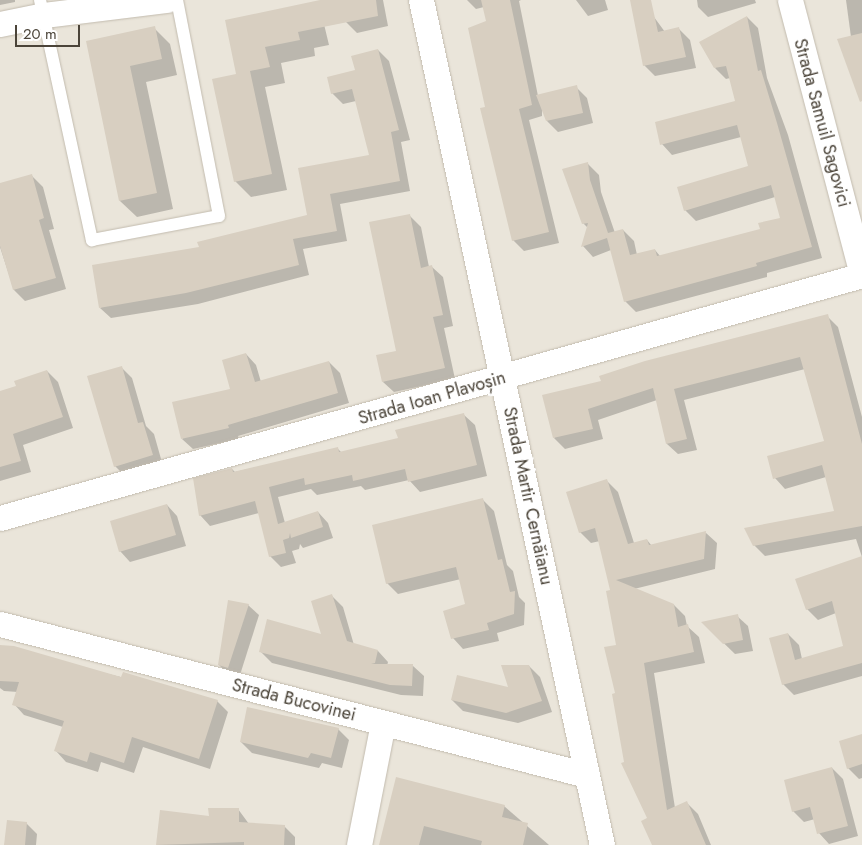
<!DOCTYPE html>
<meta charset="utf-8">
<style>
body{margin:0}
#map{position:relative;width:862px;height:845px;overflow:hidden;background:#f6f3ec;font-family:Jost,sans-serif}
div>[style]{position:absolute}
.residential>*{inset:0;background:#eae5da}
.shadow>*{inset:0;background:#0003}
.building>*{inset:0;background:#d8cfc1}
.roads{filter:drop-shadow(0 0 1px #c2bbae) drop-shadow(0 0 1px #c2bbae)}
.lane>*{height:12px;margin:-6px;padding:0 6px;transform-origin:6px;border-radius:6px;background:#fff}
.street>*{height:25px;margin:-12.5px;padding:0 12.5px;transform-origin:12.5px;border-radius:12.5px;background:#fff}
span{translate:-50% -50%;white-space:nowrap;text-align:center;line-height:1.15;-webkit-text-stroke:4.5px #fff;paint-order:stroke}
.street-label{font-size:18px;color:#4b4439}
.scale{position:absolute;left:15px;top:25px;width:65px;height:22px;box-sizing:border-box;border:2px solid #4b4439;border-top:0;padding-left:6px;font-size:15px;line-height:18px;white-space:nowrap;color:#4b4439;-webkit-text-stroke:4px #fff;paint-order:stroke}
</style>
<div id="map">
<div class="residential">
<div style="clip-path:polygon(0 0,862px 0,862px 845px,0 845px)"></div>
</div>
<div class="shadow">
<div style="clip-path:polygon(0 0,15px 0,15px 2px,0 5px)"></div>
<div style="clip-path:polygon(342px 0,383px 0,388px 26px,357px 33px,346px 22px)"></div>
<div style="clip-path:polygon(467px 0,521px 0,519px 1px,538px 96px,576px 87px,587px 98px,593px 123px,558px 132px,547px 121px,542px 108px,542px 116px,529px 120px,559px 243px,524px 251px,513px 240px,486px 108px,488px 22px,484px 7px,476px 9px)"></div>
<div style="clip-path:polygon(576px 0,605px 0,608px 10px,588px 16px)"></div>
<div style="clip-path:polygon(697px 0,755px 0,756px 3px,708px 17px,698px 7px)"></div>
<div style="clip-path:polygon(846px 0,862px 0,862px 95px,851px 37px)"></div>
<div style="clip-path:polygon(654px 17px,665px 32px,679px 29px,690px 40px,696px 68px,655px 76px,644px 65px)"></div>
<div style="clip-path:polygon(747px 17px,758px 28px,767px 78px,788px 135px,822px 258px,767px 273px,767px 277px,636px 312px,625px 301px,611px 250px,593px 257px,583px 246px,588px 228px,583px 223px,588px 164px,599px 175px,601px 192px,615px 233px,623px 230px,634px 241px,637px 255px,655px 250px,660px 256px,762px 230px,781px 218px,775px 197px,696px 221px,685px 210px,749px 167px,741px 137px,672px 155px,662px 144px,736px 102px,730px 78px,726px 79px,715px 68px)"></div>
<div style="clip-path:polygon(323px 20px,329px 45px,314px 48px,315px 56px,281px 63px,285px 83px,265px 87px,287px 190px,251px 197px,235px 181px,238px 75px,226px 21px)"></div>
<div style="clip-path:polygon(154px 28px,170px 44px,177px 75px,146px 82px,173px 209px,137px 217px,120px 201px,87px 42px)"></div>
<div style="clip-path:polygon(378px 50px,389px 61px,410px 140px,401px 142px,410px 191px,340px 204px,347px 241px,303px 249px,309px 275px,198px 304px,111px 318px,100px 308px,200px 248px,309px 216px,300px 169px,371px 156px,356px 101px,343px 104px,332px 93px)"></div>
<div style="clip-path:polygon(32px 176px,43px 187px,54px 229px,49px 230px,66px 289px,25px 301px,14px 290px,0 247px,0 185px)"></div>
<div style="clip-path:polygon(410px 216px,421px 227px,429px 267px,432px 267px,443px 277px,453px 326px,444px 328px,455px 379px,394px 392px,383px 382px,397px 352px)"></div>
<div style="clip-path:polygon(827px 316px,838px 327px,862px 417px,862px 557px,856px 539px,765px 556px,754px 545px,836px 512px,826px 477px,785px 489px,775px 478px,825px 442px,805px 369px,684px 400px,697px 450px,678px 454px,667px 444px,657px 400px,598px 420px,603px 439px,565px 449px,554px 438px,602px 381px)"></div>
<div style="clip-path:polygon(246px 354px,256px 365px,261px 382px,329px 362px,340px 373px,349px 403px,238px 436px,239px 439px,193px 449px,182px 439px,232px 390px)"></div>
<div style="clip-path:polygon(121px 367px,132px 378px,146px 426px,154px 434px,163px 466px,126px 477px,115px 466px)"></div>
<div style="clip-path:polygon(47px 371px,58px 382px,73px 428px,23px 445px,31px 472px,0 481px,0 392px,18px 387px)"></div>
<div style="clip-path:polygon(464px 415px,475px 425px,487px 476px,420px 492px,409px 480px,365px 490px,361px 486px,317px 495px,311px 489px,278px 497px,285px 523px,318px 512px,328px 523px,333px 538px,303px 548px,300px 544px,299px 549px,292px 551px,296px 563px,281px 567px,270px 556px,259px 513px,210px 526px,200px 515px,232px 469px,235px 472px,338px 449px,342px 453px,399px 439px)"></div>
<div style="clip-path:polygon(607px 481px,618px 492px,634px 543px,647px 540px,652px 546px,706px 533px,717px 543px,715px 569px,634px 589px,674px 605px,685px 616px,687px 626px,699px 637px,705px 663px,654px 673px,675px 808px,687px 803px,698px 814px,711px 845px,653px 845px,649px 819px,626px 764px,616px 694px,617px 646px,612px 591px,600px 541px,591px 543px,580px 532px)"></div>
<div style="clip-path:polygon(483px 500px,494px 511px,507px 565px,513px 571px,519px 597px,525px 603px,524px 625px,497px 633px,499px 641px,463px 649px,453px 638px,467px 605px,461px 579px,398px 594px,387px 583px)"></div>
<div style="clip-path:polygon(167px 505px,177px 516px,186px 546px,130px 562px,120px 551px)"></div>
<div style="clip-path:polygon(862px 557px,862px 676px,794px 695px,783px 684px,788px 634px,799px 645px,802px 659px,845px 647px,836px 613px,818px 620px,807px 609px)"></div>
<div style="clip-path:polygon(332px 596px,343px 607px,354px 645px,378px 651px,388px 662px,387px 666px,413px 666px,424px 676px,423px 696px,401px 695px,272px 663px,261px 652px,323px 636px)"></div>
<div style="clip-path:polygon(248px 605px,259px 615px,239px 678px,230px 676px,219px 665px)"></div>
<div style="clip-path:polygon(737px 616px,748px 626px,753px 651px,735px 654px,703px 623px)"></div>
<div style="clip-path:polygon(0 647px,217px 701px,228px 712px,210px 769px,143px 747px,134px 773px,101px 762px,98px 772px,66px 762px,56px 751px,63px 727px,24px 715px,14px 704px,18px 692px,4px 691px,0 688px)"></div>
<div style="clip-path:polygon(529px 666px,540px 677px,552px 712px,518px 723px,463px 711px,452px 700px,510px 688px)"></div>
<div style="clip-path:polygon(338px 729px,349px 740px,342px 768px,322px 763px,319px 768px,252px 753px,241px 742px)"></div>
<div style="clip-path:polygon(862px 735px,862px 778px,859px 779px,848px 768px)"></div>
<div style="clip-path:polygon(832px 768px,843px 779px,858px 836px,829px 844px,819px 833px,815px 819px,804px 822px,793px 811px)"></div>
<div style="clip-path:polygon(397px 779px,504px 806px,549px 845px,380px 845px)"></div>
<div style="clip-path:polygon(238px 809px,249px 824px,284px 826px,295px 837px,295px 845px,157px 845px,161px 812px,210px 818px)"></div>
<div style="clip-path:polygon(26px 823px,37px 834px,36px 845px,6px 845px)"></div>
</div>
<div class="building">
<div style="clip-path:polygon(320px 0,376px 0,378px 16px,298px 32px,300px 40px,265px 47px,270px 67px,250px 71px,272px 174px,234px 182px,212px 79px,236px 74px,225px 20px)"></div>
<div style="clip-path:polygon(481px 0,510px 0,532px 105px,519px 109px,549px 232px,512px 241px,480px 108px,485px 107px,468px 28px,486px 21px)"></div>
<div style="clip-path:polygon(630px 0,651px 0,658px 32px,679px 27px,686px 57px,643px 66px)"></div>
<div style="clip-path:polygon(747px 16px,758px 71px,761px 70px,777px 123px,812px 247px,756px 263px,757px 266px,624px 302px,607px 238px,581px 247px,588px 223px,582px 224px,562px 169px,588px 162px,590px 180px,608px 233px,623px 229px,630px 255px,655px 249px,657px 256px,760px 229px,758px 223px,780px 218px,771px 185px,684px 211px,677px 187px,748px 166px,737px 125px,660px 145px,655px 122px,735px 101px,726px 66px,714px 68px,699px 42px)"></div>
<div style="clip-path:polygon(155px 26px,162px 59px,130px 66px,157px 193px,119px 201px,86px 41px)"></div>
<div style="clip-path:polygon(862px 33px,862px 101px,860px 102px,837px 39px)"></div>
<div style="clip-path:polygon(378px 49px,399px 130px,391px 132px,400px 181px,330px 194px,337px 231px,293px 239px,299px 265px,186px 293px,99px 308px,92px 265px,199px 247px,197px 242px,307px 215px,298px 168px,369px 155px,352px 89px,331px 94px,327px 77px,355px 70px,351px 56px)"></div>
<div style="clip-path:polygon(577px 85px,583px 113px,546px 121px,536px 95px)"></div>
<div style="clip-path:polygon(32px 174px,44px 218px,39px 220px,56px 278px,13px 290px,0 246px,0 183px)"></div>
<div style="clip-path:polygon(410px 214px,421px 268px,432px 265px,443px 315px,433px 317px,445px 368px,382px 382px,376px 355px,396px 351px,369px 222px)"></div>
<div style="clip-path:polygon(828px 314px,862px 444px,862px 526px,753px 546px,744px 528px,834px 511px,822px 465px,773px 479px,767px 456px,824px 441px,800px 357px,674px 389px,687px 439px,666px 444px,653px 388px,588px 409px,593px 429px,553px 438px,542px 395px,601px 381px,599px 376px,645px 361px)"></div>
<div style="clip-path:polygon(246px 353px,255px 382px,329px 361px,338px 393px,228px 425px,229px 428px,181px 439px,172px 402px,230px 389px,222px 360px)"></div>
<div style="clip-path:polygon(122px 366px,138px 423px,143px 422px,153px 455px,114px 467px,87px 376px)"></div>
<div style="clip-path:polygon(47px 370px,63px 417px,13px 434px,21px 461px,0 467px,0 391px,16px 386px,14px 381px)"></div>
<div style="clip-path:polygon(464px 413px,477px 465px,408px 482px,405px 469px,353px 481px,352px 475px,305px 485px,304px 478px,269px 487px,278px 524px,318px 511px,323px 527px,291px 538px,290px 533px,289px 538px,283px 540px,286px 553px,269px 557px,255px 501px,199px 516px,193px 478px,232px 468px,233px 472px,338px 447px,339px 452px,398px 438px,395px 430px)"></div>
<div style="clip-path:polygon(607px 479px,628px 544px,647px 539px,649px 545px,706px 531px,704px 559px,616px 580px,674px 604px,678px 627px,688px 624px,694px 652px,644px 663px,667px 810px,687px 801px,706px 845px,652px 845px,641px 821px,647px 818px,621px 763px,624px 762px,612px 694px,615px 693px,604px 647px,616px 645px,606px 591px,610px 590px,595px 528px,579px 533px,566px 492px)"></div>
<div style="clip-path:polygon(483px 498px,498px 560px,502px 559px,510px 592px,515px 591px,514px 614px,487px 623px,489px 630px,451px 639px,443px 611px,465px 604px,456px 567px,386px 584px,372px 525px)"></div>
<div style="clip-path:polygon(167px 504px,176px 535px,119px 552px,110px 521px)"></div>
<div style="clip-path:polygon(862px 556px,862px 663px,782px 685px,769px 638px,788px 633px,795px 660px,843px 646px,832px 601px,806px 610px,795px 579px)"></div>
<div style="clip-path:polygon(332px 594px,347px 641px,378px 650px,375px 663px,371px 664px,413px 664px,412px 686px,390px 685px,259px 652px,267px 619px,321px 634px,311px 601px)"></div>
<div style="clip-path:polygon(228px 600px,249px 604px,228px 668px,218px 665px)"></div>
<div style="clip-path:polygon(738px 614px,743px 640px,723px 644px,701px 622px)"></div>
<div style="clip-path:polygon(0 645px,14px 646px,121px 677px,123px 672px,218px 700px,199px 759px,132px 737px,124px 763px,90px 752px,87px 762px,54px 751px,64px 721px,12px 705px,19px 682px,0 681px)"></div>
<div style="clip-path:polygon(501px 665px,529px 665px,542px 701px,506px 713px,451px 700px,457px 675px,508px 687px)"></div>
<div style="clip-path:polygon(247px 707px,339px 728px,331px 758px,311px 753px,308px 758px,240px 742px)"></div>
<div style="clip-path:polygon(862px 734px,862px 764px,847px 769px,839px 741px)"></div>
<div style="clip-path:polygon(832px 767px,848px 826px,817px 834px,810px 807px,792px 812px,784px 780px)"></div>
<div style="clip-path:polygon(396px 777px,505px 805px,502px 817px,528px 823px,523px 845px,481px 845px,482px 841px,424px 826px,419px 845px,379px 845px)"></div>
<div style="clip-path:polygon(208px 808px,239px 808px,239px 822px,285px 825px,284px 845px,244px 845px,244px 842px,156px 845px,160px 810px,209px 816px)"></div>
<div style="clip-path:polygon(7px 820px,27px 822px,25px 845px,4px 845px)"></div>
</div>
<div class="roads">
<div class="lane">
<div style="left:40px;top:0;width:246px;rotate:77.8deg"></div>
<div style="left:92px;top:240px;width:129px;rotate:-10.7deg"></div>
<div style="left:219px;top:216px;width:220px;rotate:-101deg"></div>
</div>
<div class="street">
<div style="left:421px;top:0;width:864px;rotate:77.91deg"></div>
<div style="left:790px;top:0;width:284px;rotate:75.3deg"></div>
<div style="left:0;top:24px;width:45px;rotate:-11.6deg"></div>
<div style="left:44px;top:15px;width:124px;rotate:-7deg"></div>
<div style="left:0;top:518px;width:896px;rotate:-15.74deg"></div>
<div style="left:0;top:624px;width:606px;rotate:14.43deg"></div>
<div style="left:359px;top:845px;width:124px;rotate:-78.9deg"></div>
</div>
</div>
<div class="street-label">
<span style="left:822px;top:123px;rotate:75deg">Strada Samuil Sagovici</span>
<span style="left:432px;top:398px;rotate:-16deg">Strada Ioan Plavoșin</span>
<span style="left:528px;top:496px;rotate:78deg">Strada Martir Cernăianu</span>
<span style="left:294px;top:700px;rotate:14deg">Strada Bucovinei</span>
</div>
<div class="scale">20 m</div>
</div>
